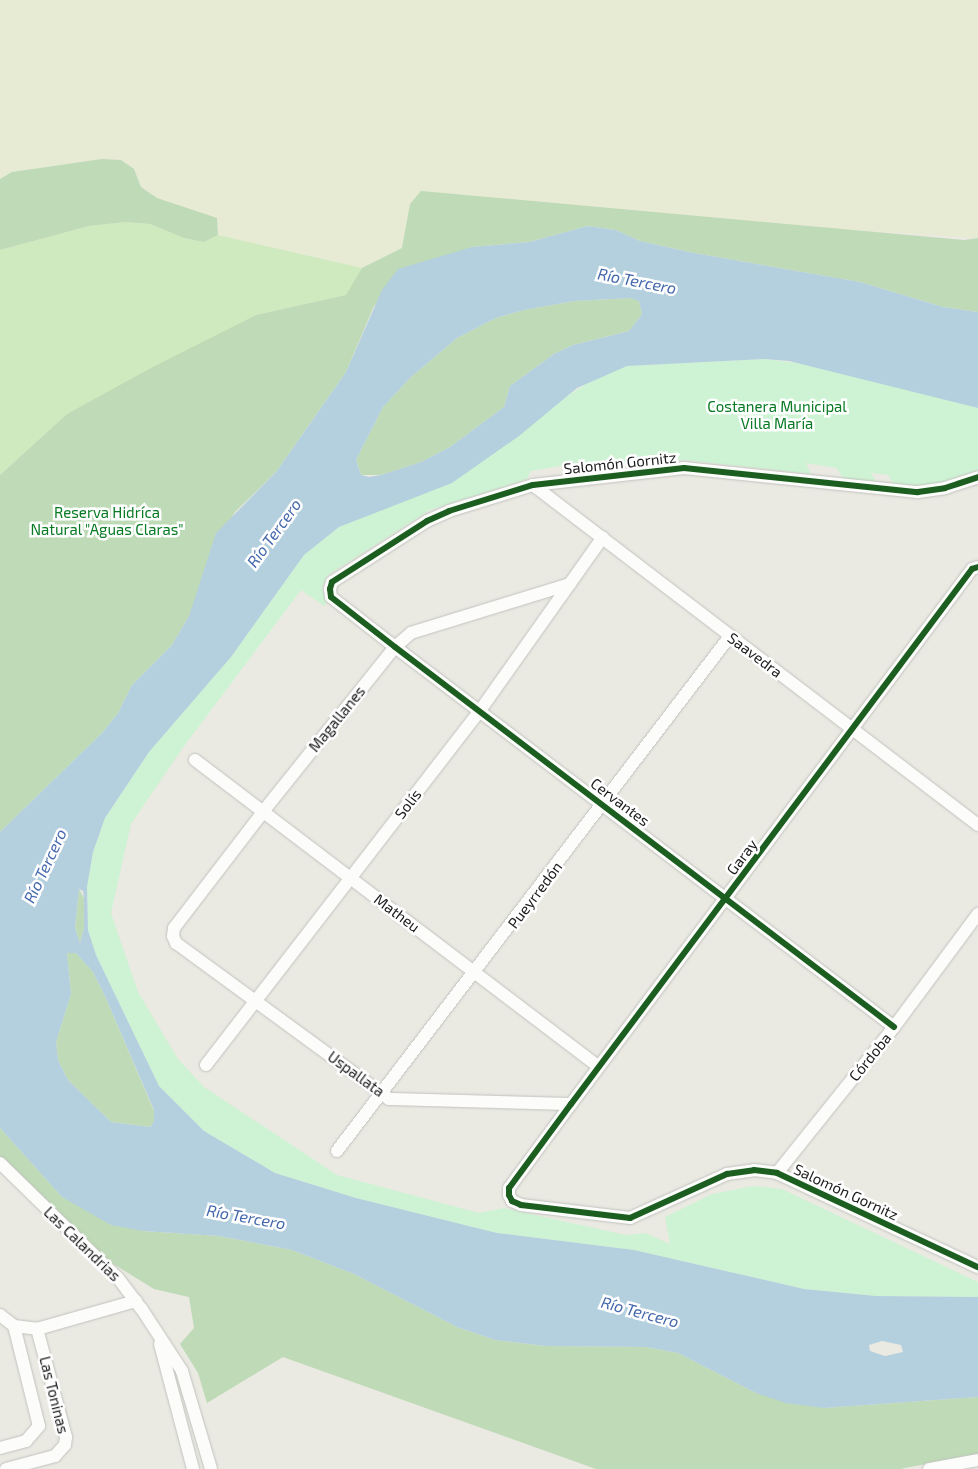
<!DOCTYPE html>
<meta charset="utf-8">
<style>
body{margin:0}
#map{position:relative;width:978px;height:1469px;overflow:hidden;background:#eae9e2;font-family:"Exo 2",sans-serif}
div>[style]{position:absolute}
.farmland>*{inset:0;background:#e7ebd4}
.grass>*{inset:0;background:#d0eabf}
.forest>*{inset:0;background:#bedab6}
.park>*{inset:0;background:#cef3d4}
.water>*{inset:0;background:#b4d0de}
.roads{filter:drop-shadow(0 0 1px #c2c2bf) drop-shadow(0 0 1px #c2c2bf)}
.minor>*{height:12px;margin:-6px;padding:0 6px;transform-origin:6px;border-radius:6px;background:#fcfcfb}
.cycleway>*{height:6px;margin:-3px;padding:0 3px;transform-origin:3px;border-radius:3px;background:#1b5e20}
span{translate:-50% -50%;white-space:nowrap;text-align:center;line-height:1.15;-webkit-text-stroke:5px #fff;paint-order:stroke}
.park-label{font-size:15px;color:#077a23}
.street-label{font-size:15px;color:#1b1b1b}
.water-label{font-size:16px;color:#4568ad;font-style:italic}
</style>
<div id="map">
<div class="farmland">
<div style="clip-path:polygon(0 0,978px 0,978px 238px,410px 204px,402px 248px,362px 268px,218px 235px,216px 218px,157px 198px,141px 186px,134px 169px,121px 160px,102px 159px,12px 172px,0 179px)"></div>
</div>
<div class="grass">
<div style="clip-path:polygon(126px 222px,150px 224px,184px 238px,204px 242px,218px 235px,362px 268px,347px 295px,256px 315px,67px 414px,0 475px,0 250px,89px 226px)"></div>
</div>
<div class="forest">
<div style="clip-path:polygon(102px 159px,121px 160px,134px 169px,141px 187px,157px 198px,217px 218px,218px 235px,204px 242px,184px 238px,150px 224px,126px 222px,89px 226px,0 250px,0 179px,12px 172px)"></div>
<div style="clip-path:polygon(421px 191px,964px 240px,978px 238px,978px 312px,943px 307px,860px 282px,694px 253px,640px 241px,616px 230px,588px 226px,529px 242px,472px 247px,374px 306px,346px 372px,276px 472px,234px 513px,189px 616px,172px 645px,132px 685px,118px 713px,103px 732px,0 832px,0 475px,67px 414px,151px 368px,256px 315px,346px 295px,362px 268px,402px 248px,410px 204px)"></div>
<div style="clip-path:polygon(632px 298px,639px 301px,642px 314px,629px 331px,573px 345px,554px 354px,510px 386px,504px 407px,450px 447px,421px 462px,381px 475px,361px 475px,356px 460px,383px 407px,411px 377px,457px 338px,496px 318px,524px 310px,574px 301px)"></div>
<div style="clip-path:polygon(79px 889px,84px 898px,84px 928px,80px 943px,75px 928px)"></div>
<div style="clip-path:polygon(67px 953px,76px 953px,93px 972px,105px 996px,154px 1111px,154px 1121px,150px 1127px,111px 1122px,68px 1080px,58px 1060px,56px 1042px,71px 994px)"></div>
<div style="clip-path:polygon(0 1128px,62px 1197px,143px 1231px,219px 1236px,292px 1250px,354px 1274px,457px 1327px,495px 1340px,546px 1346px,646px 1347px,678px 1353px,756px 1393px,824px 1408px,978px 1397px,978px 1454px,900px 1469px,596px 1469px,283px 1357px,207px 1403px,198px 1373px,180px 1344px,194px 1328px,189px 1297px,154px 1289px,107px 1260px,0 1157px)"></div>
</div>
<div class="park">
<div style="clip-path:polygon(765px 359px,819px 366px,978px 408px,978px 470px,942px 483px,919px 486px,894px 485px,888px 475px,871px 473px,877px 483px,844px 479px,836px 468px,806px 463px,811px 474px,685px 460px,617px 465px,576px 472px,566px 465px,531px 471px,527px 479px,430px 510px,328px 575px,322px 587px,326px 603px,324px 606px,301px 590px,182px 749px,131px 824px,111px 913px,138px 992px,178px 1059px,204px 1087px,337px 1175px,479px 1213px,504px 1208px,626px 1235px,646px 1233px,670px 1244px,665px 1217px,712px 1194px,754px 1186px,782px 1189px,978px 1282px,978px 1297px,876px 1296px,804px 1289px,634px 1250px,497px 1233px,356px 1198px,275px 1173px,204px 1131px,159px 1086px,96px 955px,88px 930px,87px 887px,93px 852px,105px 818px,149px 752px,231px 657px,304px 555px,339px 527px,519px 436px,556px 403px,604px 373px,627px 366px)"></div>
</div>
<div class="water">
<div style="clip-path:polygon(evenodd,588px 226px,616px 230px,640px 241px,694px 253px,860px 282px,943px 307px,978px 312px,978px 408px,789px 361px,765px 359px,627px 366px,577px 388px,519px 436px,452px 483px,339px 527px,304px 555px,231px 657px,149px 752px,105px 818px,93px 852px,87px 887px,88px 930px,96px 955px,159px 1086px,204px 1131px,275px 1173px,356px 1198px,497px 1233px,634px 1250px,804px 1289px,876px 1296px,978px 1297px,978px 1397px,824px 1408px,786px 1403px,756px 1393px,678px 1353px,646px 1347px,546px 1346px,495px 1340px,457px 1327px,354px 1274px,292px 1250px,219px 1236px,143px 1231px,111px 1225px,62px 1197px,0 1128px,0 832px,103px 732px,118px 713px,132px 685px,172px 645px,189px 616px,216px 533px,276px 472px,302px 435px,346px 372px,382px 290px,398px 269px,472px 247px,529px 242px,588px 226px,631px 298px,639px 301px,642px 314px,629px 331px,573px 345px,554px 354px,510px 386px,504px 407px,450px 447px,421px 462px,381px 475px,369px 477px,361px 475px,356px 460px,383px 407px,411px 377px,457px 338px,496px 318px,524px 310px,574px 301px,631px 298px,588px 226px,79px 889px,83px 891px,84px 898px,84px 928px,80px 943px,75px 928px,79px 889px,588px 226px,67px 953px,76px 953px,93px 972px,105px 996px,154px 1110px,154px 1121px,150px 1127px,111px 1122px,68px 1080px,58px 1060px,56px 1042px,71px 994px,67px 953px,588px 226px,882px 1341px,901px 1345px,903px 1352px,885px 1356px,870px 1351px,869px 1345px,882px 1341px)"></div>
</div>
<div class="roads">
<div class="minor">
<div style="left:533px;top:485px;width:560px;rotate:37.38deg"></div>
<div style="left:978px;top:567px;width:6px;rotate:162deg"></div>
<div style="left:972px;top:569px;width:669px;rotate:126.85deg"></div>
<div style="left:571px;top:1104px;width:104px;rotate:126.4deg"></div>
<div style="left:509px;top:1188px;width:7px;rotate:90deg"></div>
<div style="left:509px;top:1195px;width:7px;rotate:63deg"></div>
<div style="left:512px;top:1201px;width:10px;rotate:24deg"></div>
<div style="left:521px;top:1205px;width:110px;rotate:6.8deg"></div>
<div style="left:630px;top:1218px;width:107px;rotate:-24.4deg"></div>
<div style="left:727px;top:1174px;width:27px;rotate:-8deg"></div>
<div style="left:754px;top:1170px;width:23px;rotate:7deg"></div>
<div style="left:777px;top:1173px;width:222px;rotate:25.1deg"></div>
<div style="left:570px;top:584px;width:166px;rotate:162.9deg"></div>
<div style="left:411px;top:633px;width:21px;rotate:139deg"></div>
<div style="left:395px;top:647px;width:211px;rotate:128.7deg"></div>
<div style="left:263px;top:812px;width:146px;rotate:127.5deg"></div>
<div style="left:174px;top:928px;width:8px;rotate:97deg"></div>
<div style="left:173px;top:936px;width:8px;rotate:67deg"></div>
<div style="left:176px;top:943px;width:264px;rotate:36.2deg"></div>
<div style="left:389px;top:1099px;width:182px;rotate:1.6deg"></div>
<div style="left:195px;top:760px;width:507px;rotate:37.23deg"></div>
<div style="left:894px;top:1027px;width:627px;rotate:-142.71deg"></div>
<div style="left:395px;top:647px;width:81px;rotate:-142deg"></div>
<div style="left:331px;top:597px;width:8px;rotate:-97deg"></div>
<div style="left:330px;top:589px;width:7px;rotate:-74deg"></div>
<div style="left:332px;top:582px;width:113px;rotate:-32.7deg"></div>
<div style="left:427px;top:521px;width:24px;rotate:-24deg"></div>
<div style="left:449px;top:511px;width:88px;rotate:-17.2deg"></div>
<div style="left:533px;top:485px;width:152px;rotate:-6.4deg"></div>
<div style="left:684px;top:468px;width:235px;rotate:5.9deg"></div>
<div style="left:918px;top:492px;width:27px;rotate:-8deg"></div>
<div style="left:945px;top:488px;width:35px;rotate:-18deg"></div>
<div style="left:206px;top:1065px;width:446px;rotate:-52.3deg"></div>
<div style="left:479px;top:712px;width:214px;rotate:-54.7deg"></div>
<div style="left:337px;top:1151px;width:648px;rotate:-52.65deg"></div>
<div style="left:0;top:1163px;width:165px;rotate:44.3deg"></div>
<div style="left:118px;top:1278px;width:38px;rotate:53deg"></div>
<div style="left:141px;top:1308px;width:75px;rotate:56.9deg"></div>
<div style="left:182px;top:1371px;width:102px;rotate:73.5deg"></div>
<div style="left:777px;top:1173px;width:187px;rotate:-51.3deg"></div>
<div style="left:894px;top:1027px;width:141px;rotate:-53.4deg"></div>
<div style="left:0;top:1315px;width:18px;rotate:38deg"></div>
<div style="left:14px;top:1326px;width:23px;rotate:7deg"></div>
<div style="left:37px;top:1329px;width:103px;rotate:-15.8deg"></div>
<div style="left:160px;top:1344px;width:129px;rotate:75.2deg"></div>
<div style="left:0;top:1448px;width:27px;rotate:-15deg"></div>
<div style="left:26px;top:1441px;width:20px;rotate:-49deg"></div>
<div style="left:39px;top:1426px;width:103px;rotate:-104deg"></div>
<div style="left:6px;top:1469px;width:51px;rotate:-14.9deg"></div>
<div style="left:55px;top:1456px;width:15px;rotate:-48deg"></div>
<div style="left:65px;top:1445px;width:8px;rotate:-83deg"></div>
<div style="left:66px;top:1437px;width:112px;rotate:-105deg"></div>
<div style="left:929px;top:1469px;width:50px;rotate:-10.4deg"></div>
</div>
</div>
<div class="cycleway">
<div style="left:978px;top:567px;width:6px;rotate:162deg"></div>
<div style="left:972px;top:569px;width:669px;rotate:126.85deg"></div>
<div style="left:571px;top:1104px;width:104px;rotate:126.4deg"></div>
<div style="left:509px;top:1188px;width:7px;rotate:90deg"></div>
<div style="left:509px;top:1195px;width:7px;rotate:63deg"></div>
<div style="left:512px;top:1201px;width:10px;rotate:24deg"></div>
<div style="left:521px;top:1205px;width:110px;rotate:6.8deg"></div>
<div style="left:630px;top:1218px;width:107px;rotate:-24.4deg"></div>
<div style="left:727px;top:1174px;width:27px;rotate:-8deg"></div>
<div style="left:754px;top:1170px;width:23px;rotate:7deg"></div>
<div style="left:777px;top:1173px;width:222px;rotate:25.1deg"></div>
<div style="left:894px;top:1027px;width:627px;rotate:-142.71deg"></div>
<div style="left:395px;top:647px;width:81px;rotate:-142deg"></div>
<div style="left:331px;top:597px;width:8px;rotate:-97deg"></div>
<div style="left:330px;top:589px;width:7px;rotate:-74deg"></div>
<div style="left:332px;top:582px;width:113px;rotate:-32.7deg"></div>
<div style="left:427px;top:521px;width:24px;rotate:-24deg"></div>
<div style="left:449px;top:511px;width:88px;rotate:-17.2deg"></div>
<div style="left:533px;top:485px;width:152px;rotate:-6.4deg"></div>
<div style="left:684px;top:468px;width:235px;rotate:5.9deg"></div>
<div style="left:918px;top:492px;width:27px;rotate:-8deg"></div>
<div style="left:945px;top:488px;width:35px;rotate:-18deg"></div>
</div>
<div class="park-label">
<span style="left:777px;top:415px">Costanera Municipal<br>Villa María</span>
<span style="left:107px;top:521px">Reserva Hidríca<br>Natural "Aguas Claras"</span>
</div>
<div class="street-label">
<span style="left:620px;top:463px;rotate:-6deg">Salomón Gornitz</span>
<span style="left:755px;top:655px;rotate:37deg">Saavedra</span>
<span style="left:337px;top:719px;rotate:-51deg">Magallanes</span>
<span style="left:620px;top:802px;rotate:37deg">Cervantes</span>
<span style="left:408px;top:804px;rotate:-52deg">Solís</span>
<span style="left:742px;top:857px;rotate:-53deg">Garay</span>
<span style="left:535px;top:895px;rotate:-53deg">Pueyrredón</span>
<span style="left:397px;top:913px;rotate:37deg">Matheu</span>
<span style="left:870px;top:1057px;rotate:-51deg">Córdoba</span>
<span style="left:356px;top:1074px;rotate:36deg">Uspallata</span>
<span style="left:846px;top:1192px;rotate:25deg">Salomón Gornitz</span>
<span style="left:82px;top:1244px;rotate:44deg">Las Calandrias</span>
<span style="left:54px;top:1395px;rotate:76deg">Las Toninas</span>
</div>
<div class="water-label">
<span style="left:637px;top:281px;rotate:11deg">Río Tercero</span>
<span style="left:274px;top:533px;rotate:-54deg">Río Tercero</span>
<span style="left:45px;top:866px;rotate:-65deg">Río Tercero</span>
<span style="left:246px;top:1217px;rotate:10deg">Río Tercero</span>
<span style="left:640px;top:1312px;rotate:15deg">Río Tercero</span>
</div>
</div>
